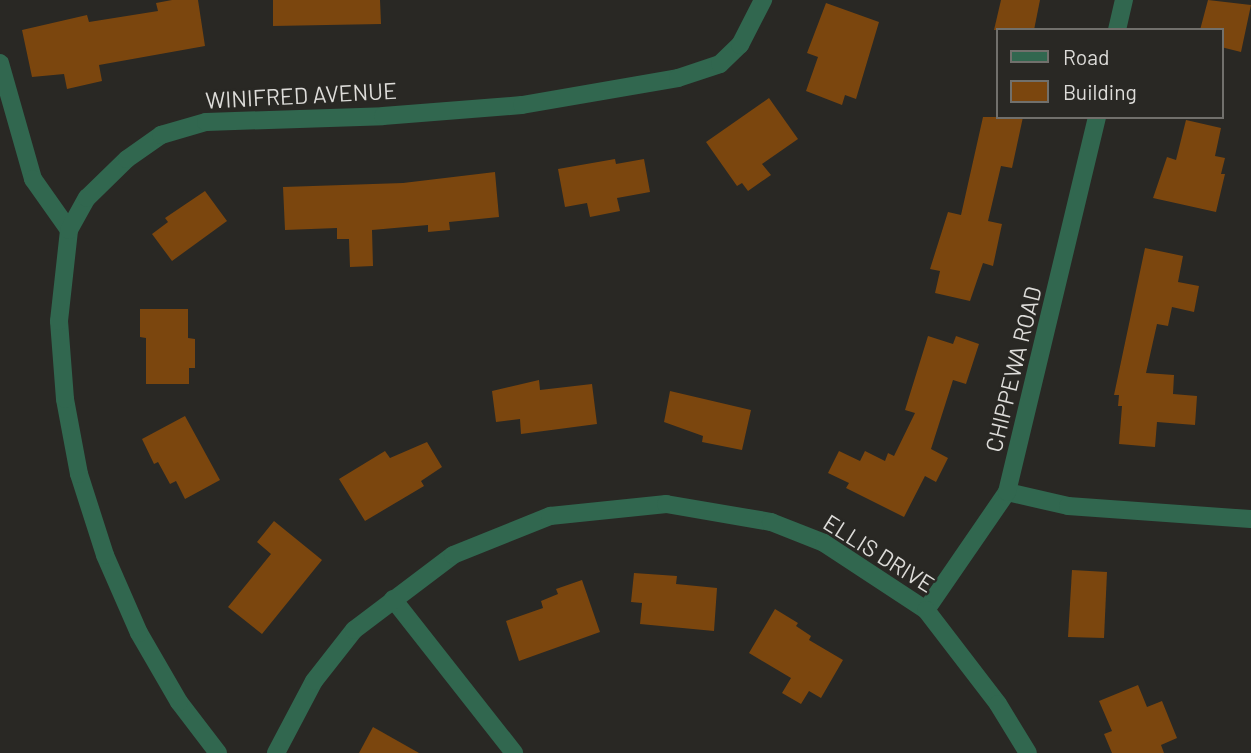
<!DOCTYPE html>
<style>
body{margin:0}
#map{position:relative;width:1251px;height:753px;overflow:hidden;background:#292824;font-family:Barlow,sans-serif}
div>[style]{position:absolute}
.building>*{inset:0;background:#7b460e}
.minor>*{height:18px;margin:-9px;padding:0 9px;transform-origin:9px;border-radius:9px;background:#31674f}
span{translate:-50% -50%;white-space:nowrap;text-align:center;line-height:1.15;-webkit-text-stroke:5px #292824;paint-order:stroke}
.street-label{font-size:23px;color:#dddcd9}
.legend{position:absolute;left:996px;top:28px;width:228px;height:91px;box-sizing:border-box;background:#292824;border:2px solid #71706c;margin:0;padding:9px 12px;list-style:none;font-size:21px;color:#dddcd9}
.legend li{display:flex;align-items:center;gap:14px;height:35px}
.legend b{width:35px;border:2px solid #71706c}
</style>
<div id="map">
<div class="building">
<div style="clip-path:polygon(172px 0,198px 0,205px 46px,99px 65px,102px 81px,67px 89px,64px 74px,32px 77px,22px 30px,87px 15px,89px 22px,158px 11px,156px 3px)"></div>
<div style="clip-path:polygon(273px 0,380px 0,381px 24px,273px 26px)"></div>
<div style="clip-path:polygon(1001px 0,1040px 0,1034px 30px,994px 30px)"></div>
<div style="clip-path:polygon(1208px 0,1251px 5px,1241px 52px,1221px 47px,1221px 30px,1200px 30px)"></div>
<div style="clip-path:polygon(826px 3px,879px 22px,856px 99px,845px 95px,842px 105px,806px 91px,818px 57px,807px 53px)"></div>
<div style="clip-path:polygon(769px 98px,798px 139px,762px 164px,771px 175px,748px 191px,742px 183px,737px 186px,706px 142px)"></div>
<div style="clip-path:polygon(983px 117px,1023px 117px,1012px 168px,1001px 166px,988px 221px,1002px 224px,993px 266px,983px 263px,970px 301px,935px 293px,940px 271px,930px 269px,948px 212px,961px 215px)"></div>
<div style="clip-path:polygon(1186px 120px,1221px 128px,1215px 156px,1225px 158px,1221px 174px,1225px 174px,1216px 212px,1153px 198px,1167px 157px,1176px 160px)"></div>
<div style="clip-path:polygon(615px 159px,616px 164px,644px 159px,650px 192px,617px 198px,620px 211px,590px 217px,587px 203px,565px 207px,558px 169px)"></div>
<div style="clip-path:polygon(495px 172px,499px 217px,449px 222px,450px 230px,428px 232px,428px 225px,372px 230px,373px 266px,350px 267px,349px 239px,337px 239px,337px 228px,285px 230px,283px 187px,403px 183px)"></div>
<div style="clip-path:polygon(205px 191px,227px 221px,172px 261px,152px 234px,168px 222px,165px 218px)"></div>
<div style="clip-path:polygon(1145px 248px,1183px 256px,1178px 282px,1199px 286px,1194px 312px,1172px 307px,1168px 326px,1157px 324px,1146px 373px,1174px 375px,1173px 394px,1197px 396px,1195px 425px,1157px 422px,1155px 447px,1119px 444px,1122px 406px,1118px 406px,1119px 395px,1114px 395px)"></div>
<div style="clip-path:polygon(140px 309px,188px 309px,188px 338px,195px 339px,195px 368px,189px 368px,189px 384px,146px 384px,146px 338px,140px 337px)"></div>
<div style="clip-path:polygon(928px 336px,953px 344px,956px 336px,979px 344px,966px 384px,953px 380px,931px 449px,948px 458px,936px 482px,925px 476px,904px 517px,846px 488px,849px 483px,828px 473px,839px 451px,860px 461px,865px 451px,885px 461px,888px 453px,894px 456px,915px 413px,905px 410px)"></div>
<div style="clip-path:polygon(539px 380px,540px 390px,592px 384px,597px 424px,521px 434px,520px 419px,496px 422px,492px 391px)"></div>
<div style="clip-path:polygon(670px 391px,751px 410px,742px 450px,702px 442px,703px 436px,664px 422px)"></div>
<div style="clip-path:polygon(185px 416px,220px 480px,185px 499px,176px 481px,170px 484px,158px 462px,154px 464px,142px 439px)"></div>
<div style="clip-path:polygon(427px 442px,442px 467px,421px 481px,424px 486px,365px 521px,339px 479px,385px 451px,390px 458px)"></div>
<div style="clip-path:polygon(274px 521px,322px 560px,262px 634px,228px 607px,271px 554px,257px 542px)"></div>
<div style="clip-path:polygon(1072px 570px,1107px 572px,1104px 638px,1068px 637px)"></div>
<div style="clip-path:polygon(634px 573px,677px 576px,676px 584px,717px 588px,714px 631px,640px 624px,642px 603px,631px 602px)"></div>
<div style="clip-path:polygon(582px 580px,600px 632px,519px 661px,506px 621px,543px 608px,541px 601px,558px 594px,556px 589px)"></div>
<div style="clip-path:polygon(775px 609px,798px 623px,796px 626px,811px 636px,809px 640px,843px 660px,821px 698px,809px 691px,801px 704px,782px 693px,791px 678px,749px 653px)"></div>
<div style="clip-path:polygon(1138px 685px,1147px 707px,1162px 701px,1177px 738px,1161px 745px,1164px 753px,1112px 753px,1104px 734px,1112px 731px,1099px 701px)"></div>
<div style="clip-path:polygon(373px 727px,419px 753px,359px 753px)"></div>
</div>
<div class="minor">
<div style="left:1117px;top:30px;width:31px;rotate:-77deg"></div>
<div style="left:0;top:63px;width:121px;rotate:74.1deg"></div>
<div style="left:33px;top:179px;width:62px;rotate:54.8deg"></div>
<div style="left:1007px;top:492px;width:63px;rotate:12.9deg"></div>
<div style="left:1068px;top:506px;width:183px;rotate:4.1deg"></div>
<div style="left:393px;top:599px;width:196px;rotate:51.8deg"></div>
<div style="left:926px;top:610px;width:143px;rotate:-55.5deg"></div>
<div style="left:1007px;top:492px;width:386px;rotate:-76.5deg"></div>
<div style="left:218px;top:753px;width:64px;rotate:-127.4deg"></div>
<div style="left:179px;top:702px;width:80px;rotate:-120.1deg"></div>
<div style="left:139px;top:633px;width:85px;rotate:-113.6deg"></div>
<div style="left:105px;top:555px;width:85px;rotate:-107.8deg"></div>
<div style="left:79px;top:474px;width:76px;rotate:-100.6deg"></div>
<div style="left:65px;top:399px;width:78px;rotate:-94.4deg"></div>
<div style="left:59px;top:321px;width:92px;rotate:-83.7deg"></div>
<div style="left:69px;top:230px;width:37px;rotate:-61deg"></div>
<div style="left:87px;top:198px;width:56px;rotate:-44.3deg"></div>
<div style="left:127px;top:159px;width:42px;rotate:-35.2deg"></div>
<div style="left:161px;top:135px;width:47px;rotate:-16.1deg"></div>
<div style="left:206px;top:122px;width:177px;rotate:-1.9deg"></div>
<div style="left:383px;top:116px;width:139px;rotate:-4.5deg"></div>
<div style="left:522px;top:105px;width:158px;rotate:-9.8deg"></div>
<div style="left:678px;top:78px;width:44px;rotate:-18.4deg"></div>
<div style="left:720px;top:64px;width:28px;rotate:-44deg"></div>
<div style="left:740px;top:45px;width:51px;rotate:-62.9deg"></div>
<div style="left:276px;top:753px;width:81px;rotate:-62.2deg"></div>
<div style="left:314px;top:681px;width:65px;rotate:-51.9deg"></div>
<div style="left:354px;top:630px;width:124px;rotate:-37.1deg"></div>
<div style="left:453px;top:555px;width:105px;rotate:-21.9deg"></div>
<div style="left:550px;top:516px;width:117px;rotate:-5.9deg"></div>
<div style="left:666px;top:504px;width:107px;rotate:9.7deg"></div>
<div style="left:771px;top:522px;width:57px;rotate:21.6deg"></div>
<div style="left:824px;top:543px;width:122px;rotate:33.3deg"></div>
<div style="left:926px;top:610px;width:118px;rotate:52.5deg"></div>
<div style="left:998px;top:704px;width:57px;rotate:58.5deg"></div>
</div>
<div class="street-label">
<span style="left:301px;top:95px;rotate:-3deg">WINIFRED AVENUE</span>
<span style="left:1013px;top:369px;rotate:-76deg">CHIPPEWA ROAD</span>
<span style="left:879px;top:553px;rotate:32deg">ELLIS DRIVE</span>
</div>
<ul class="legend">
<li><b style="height:9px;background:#31674f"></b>Road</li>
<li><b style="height:19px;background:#7b460e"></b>Building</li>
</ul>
</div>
